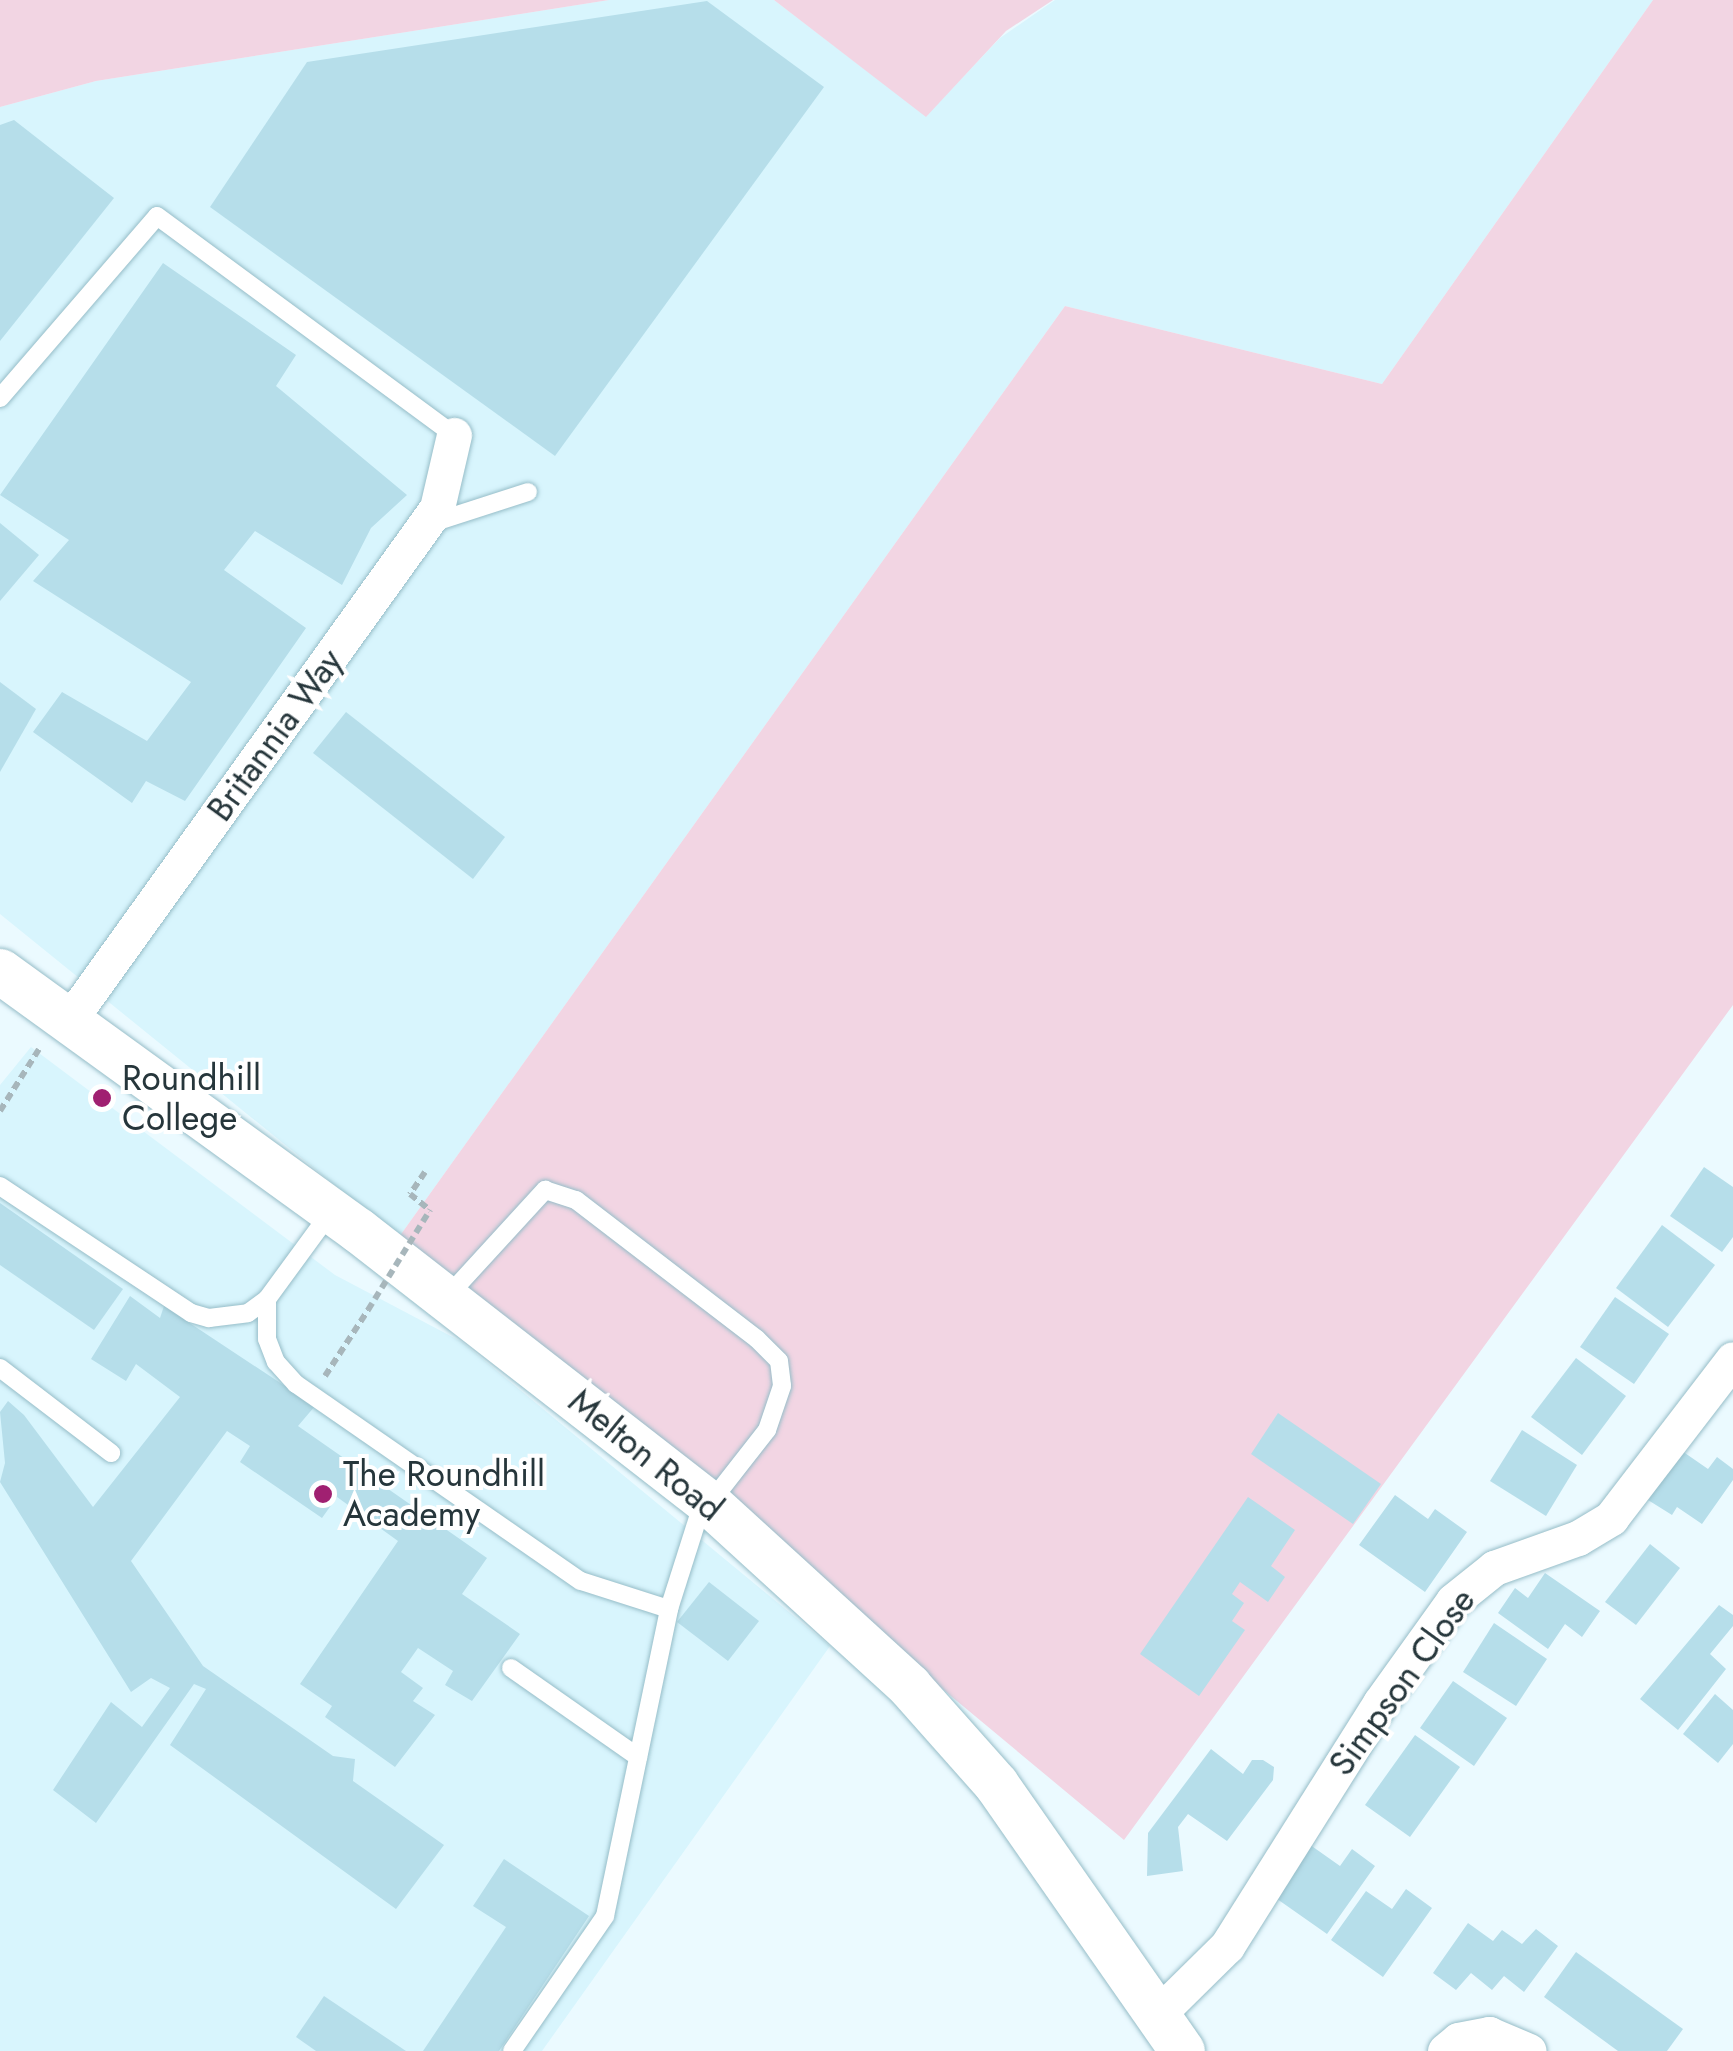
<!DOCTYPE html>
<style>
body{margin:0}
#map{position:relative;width:1733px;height:2051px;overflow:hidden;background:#ebfaff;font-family:Jost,sans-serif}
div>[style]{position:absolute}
.built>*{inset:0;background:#d8f5fd}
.green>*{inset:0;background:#f2d5e3}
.building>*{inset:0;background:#b6deea}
.path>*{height:6px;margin-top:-3px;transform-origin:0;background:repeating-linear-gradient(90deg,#a7b6bb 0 8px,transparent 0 13px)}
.roads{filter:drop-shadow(0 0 2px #96bdc8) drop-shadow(0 0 2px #96bdc8)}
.service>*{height:18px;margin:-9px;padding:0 9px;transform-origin:9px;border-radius:9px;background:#fff}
.minor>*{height:35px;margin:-17.5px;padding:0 17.5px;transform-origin:17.5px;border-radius:17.5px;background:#fff}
.tertiary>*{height:45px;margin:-22.5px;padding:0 22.5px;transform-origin:22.5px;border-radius:22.5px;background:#fff}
.path-bridge>*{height:6px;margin-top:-3px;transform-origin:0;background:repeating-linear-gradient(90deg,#a7b6bb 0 8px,transparent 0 13px)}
.dots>*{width:28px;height:28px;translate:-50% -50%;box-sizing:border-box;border:5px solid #fff;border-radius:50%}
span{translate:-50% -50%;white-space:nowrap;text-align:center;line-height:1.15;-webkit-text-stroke:8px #fff;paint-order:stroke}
.street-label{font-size:35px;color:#26363b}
.poi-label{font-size:35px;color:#26363b}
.left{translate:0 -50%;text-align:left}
</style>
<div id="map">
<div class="built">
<div style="clip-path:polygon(609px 0,774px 0,926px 116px,1000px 38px,1055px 0,1653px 0,1382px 384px,1065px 306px,399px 1237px,0 914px,0 107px,96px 81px)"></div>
<div style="clip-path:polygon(31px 1047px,335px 1275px,462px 1342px,830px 1646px,542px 2051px,0 2051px,0 1085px)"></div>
</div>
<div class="green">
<div style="clip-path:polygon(0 0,609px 0,96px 81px,0 107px)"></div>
<div style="clip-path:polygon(774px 0,1053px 0,1006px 31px,926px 117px)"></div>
<div style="clip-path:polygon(1653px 0,1733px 0,1733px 1005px,1124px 1840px,399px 1237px,1065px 306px,1382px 384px)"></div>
</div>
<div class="building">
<div style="clip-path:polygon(707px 1px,824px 87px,555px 456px,210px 207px,307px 62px)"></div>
<div style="clip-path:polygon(14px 120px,114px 198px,0 341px,0 125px)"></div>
<div style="clip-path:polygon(163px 263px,296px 355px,276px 386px,407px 495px,371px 528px,342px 585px,255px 531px,224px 570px,306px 628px,185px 801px,146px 781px,132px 803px,33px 732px,62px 692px,147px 741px,191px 682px,33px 581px,69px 540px,0 495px)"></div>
<div style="clip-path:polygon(0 523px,39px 555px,0 601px)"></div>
<div style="clip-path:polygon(0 682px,36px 709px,0 772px)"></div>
<div style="clip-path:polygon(346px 712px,505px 837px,473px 879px,313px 753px)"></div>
<div style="clip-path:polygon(1704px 1167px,1733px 1187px,1733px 1237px,1722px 1252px,1670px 1216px)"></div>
<div style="clip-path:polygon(0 1203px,123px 1289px,94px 1330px,0 1265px)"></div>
<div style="clip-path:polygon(1662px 1225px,1715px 1265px,1668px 1327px,1616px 1288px)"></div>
<div style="clip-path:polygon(130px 1296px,160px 1318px,164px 1306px,315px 1406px,298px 1426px,487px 1558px,462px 1594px,520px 1634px,472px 1701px,445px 1685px,453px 1671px,418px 1648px,401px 1672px,423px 1688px,413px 1701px,435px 1715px,395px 1767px,325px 1717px,332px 1706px,300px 1684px,398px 1541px,337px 1497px,322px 1518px,240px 1462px,250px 1446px,227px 1431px,131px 1561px,203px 1666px,333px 1756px,355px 1759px,353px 1781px,444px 1845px,396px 1909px,170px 1745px,206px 1689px,194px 1684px,96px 1823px,53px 1790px,111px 1702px,142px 1727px,170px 1688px,151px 1678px,131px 1692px,0 1482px,5px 1463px,0 1412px,8px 1401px,24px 1415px,93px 1507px,180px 1397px,136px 1364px,126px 1381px,91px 1359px)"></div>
<div style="clip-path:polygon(1615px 1297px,1669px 1334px,1634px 1384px,1580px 1347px)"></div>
<div style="clip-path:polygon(1576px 1358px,1626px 1396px,1582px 1455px,1531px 1417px)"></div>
<div style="clip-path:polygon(1278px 1413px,1381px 1484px,1353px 1524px,1251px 1454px)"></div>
<div style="clip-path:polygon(1522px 1430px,1577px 1465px,1546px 1516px,1490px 1481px)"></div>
<div style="clip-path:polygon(1682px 1451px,1708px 1469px,1717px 1457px,1733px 1469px,1733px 1480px,1702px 1524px,1677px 1507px,1672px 1515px,1648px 1500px)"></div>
<div style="clip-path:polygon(1395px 1495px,1428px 1519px,1435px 1509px,1467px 1532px,1425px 1592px,1359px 1545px)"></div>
<div style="clip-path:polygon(1248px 1497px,1295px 1530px,1271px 1566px,1285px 1577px,1268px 1602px,1240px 1582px,1232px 1594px,1244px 1603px,1232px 1621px,1245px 1630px,1199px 1696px,1140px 1654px)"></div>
<div style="clip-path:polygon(1650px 1544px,1680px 1568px,1636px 1625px,1605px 1602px)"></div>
<div style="clip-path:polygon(1545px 1573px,1600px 1611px,1582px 1637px,1565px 1624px,1548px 1649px,1498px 1613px,1515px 1588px,1528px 1598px)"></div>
<div style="clip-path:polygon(709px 1582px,759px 1621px,728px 1661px,677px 1622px)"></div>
<div style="clip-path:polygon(1719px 1605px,1733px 1615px,1733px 1626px,1710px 1654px,1726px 1669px,1678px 1730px,1640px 1699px)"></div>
<div style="clip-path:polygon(1494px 1623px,1547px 1659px,1516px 1706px,1463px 1672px)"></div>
<div style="clip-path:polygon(1453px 1681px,1507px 1718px,1474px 1766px,1420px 1728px)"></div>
<div style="clip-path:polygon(1715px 1694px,1733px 1710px,1733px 1744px,1718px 1763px,1683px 1734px)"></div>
<div style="clip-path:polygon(1415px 1735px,1460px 1767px,1410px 1837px,1365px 1805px)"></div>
<div style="clip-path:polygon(1211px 1749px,1243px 1774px,1252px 1760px,1263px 1760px,1274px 1767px,1273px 1780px,1227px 1841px,1188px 1814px,1178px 1827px,1183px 1871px,1147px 1876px,1148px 1833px)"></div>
<div style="clip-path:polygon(1306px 1842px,1340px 1866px,1352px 1849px,1375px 1866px,1327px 1934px,1270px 1894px)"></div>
<div style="clip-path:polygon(504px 1859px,589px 1916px,499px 2051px,423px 2051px,506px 1927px,473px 1906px)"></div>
<div style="clip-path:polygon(1406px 1889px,1432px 1908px,1383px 1977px,1331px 1940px,1366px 1891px,1392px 1909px)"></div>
<div style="clip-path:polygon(1468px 1923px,1493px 1941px,1502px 1930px,1522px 1944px,1536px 1929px,1558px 1946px,1524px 1992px,1504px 1976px,1492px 1990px,1471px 1973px,1456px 1990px,1433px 1973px)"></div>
<div style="clip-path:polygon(1576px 1952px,1683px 2029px,1667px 2051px,1618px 2051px,1544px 1997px)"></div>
<div style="clip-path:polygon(324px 1996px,406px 2051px,316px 2051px,296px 2037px)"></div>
</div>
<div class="path">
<div style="left:0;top:1111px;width:73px;rotate:-57.8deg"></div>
<div style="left:425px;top:1172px;width:27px;rotate:124deg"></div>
<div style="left:410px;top:1194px;width:26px;rotate:39deg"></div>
<div style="left:325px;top:1376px;width:79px;rotate:-56.9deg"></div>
</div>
<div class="roads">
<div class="service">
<div style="left:0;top:398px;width:240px;rotate:-49.2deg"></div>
<div style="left:157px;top:216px;width:369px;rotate:36.4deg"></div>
<div style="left:429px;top:524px;width:104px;rotate:-17.9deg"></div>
<div style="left:0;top:1186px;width:229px;rotate:33.6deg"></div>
<div style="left:191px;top:1313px;width:19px;rotate:16deg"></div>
<div style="left:209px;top:1318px;width:39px;rotate:-7deg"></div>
<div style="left:248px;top:1313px;width:24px;rotate:-36deg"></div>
<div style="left:330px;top:1213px;width:107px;rotate:126.2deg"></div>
<div style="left:267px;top:1299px;width:40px;rotate:90deg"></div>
<div style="left:267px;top:1339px;width:25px;rotate:69deg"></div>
<div style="left:276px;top:1362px;width:30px;rotate:48deg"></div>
<div style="left:296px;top:1384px;width:346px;rotate:34.7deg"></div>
<div style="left:581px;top:1581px;width:92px;rotate:17.7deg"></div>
<div style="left:446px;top:1298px;width:147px;rotate:-47.5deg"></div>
<div style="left:545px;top:1190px;width:33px;rotate:18deg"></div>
<div style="left:576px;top:1200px;width:228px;rotate:37.5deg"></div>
<div style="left:757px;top:1339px;width:31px;rotate:45deg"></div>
<div style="left:779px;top:1361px;width:25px;rotate:83deg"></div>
<div style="left:782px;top:1386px;width:46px;rotate:108.8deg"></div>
<div style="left:767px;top:1430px;width:93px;rotate:128deg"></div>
<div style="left:0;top:1368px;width:140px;rotate:37.4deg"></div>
<div style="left:511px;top:1668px;width:155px;rotate:35deg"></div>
<div style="left:512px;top:2051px;width:164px;rotate:-55.4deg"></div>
<div style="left:605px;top:1916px;width:314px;rotate:-78.2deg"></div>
<div style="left:669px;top:1609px;width:112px;rotate:-72.4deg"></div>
</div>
<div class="minor">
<div style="left:68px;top:1022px;width:633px;rotate:-54.33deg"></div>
<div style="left:437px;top:508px;width:75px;rotate:-76.9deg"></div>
<div style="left:1156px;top:2016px;width:100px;rotate:-44.6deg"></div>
<div style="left:1227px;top:1946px;width:287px;rotate:-57.8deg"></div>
<div style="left:1380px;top:1703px;width:125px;rotate:-54.4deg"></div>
<div style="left:1453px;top:1601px;width:53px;rotate:-38.8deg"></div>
<div style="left:1494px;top:1568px;width:89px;rotate:-19.7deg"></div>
<div style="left:1578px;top:1538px;width:39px;rotate:-31deg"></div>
<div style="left:1611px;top:1518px;width:200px;rotate:-52.5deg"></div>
<div style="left:1445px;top:2051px;width:17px;rotate:-40deg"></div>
<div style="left:1458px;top:2040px;width:32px;rotate:-11deg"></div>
<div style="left:1489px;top:2034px;width:43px;rotate:23deg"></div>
</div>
<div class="tertiary">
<div style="left:0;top:971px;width:442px;rotate:35.9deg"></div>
<div style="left:358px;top:1230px;width:446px;rotate:37.9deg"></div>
<div style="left:710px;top:1504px;width:270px;rotate:42.4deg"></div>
<div style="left:909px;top:1686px;width:131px;rotate:48.4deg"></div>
<div style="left:996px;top:1784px;width:325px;rotate:55.1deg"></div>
</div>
</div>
<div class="path-bridge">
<div style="left:368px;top:1310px;width:118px;rotate:-58.2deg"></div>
</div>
<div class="dots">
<div style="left:102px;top:1098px;background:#a02071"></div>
<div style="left:323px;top:1494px;background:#a02071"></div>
</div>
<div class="street-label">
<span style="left:275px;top:735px;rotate:-54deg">Britannia Way</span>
<span style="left:646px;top:1455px;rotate:39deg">Melton Road</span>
<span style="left:1402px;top:1682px;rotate:-54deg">Simpson Close</span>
</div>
<div class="poi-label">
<span class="left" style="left:122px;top:1098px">Roundhill<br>College</span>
<span class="left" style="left:343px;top:1494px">The Roundhill<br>Academy</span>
</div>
</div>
